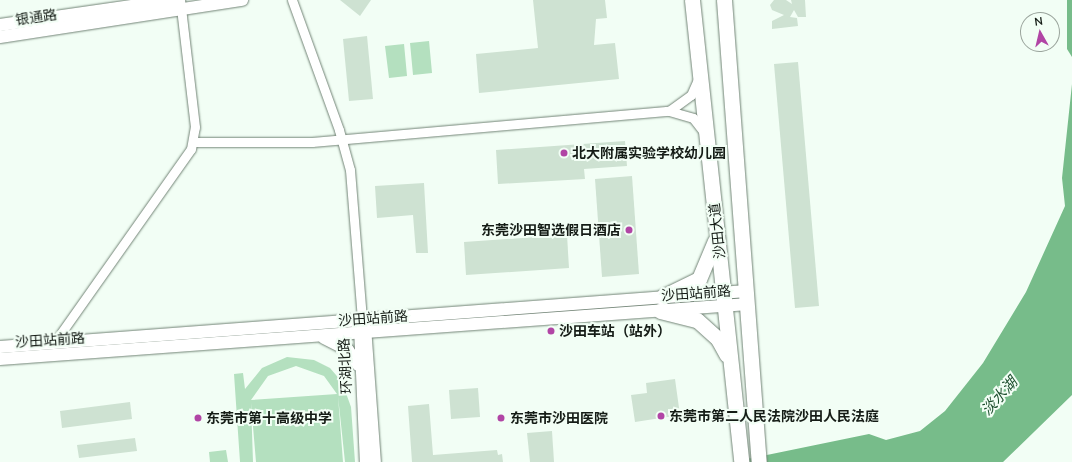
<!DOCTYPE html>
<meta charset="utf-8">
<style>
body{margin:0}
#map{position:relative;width:1072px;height:462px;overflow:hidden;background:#f2fef5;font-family:Mulish,"Noto Sans SC",sans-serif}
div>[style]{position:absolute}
.green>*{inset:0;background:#b4e0bf}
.water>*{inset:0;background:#77bc8a}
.building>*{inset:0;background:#cee2d2}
.roads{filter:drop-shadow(0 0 1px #728476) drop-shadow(0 0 1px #728476)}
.minor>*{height:9px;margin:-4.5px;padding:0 4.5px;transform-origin:4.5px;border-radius:4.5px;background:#fff}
.tertiary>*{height:12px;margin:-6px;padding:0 6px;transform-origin:6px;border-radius:6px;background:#fff}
.primary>*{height:15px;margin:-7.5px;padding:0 7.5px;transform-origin:7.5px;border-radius:7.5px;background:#fff}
.dots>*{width:11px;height:11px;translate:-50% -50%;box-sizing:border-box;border:2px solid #f2fef5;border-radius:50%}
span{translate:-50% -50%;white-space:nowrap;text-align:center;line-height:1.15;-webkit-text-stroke:4px #f2fef5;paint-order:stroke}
.street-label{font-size:14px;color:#151c16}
.poi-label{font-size:14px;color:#151c16;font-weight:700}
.left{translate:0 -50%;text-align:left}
.right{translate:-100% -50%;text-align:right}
.water-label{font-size:15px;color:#1c4e2d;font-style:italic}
.north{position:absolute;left:1020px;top:12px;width:40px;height:40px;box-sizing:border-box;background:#f2fef5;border:1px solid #9aa49c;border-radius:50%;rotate:352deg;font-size:11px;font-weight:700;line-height:16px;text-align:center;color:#151c16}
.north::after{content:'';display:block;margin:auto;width:14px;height:18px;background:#b145a5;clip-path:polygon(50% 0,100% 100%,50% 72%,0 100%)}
</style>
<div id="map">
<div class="green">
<div style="clip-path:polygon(429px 41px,432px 73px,413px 75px,410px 43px)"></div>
<div style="clip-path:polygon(404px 44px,407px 76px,389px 78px,385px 46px)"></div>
<div style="clip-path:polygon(evenodd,287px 357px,314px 360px,330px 368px,342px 382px,351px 407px,355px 462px,345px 462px,338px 396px,343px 462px,256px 462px,251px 403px,253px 462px,240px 462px,234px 374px,243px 373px,245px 389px,262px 368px,287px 357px,296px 366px,324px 376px,337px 394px,251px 400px,268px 376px,296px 366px)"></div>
<div style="clip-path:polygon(226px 450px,228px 462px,210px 462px,209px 452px)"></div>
</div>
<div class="water">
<div style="clip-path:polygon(1067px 0,1072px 0,1072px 57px,1067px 49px)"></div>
<div style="clip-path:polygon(1072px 84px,1072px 395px,1003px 462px,733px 462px,869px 434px,886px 440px,920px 431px,945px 411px,983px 363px,1026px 292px,1065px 206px,1062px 178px)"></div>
</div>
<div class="building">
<div style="clip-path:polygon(340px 0,371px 0,360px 16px)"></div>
<div style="clip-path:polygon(533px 0,605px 0,607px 18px,596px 19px,594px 45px,615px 43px,619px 79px,479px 93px,476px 54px,538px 48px)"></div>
<div style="clip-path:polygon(774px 0,786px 0,792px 4px,791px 0,805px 0,806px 17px,798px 17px,794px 10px,790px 17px,797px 18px,798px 26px,772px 29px,772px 21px,784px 15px,772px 10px,770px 5px)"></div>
<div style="clip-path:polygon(367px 36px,373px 99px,349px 101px,343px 39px)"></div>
<div style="clip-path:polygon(798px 62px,819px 306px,795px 308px,774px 64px)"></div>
<div style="clip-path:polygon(625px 141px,627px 166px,584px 169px,585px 179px,498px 184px,496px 150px)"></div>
<div style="clip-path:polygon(632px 176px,639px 274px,602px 277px,595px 179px)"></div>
<div style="clip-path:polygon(424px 183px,428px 253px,416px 253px,413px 215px,377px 218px,375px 186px)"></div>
<div style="clip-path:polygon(567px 235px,569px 268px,466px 275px,464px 242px)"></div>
<div style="clip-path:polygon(675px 379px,680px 415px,635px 422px,631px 395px,647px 393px,646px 383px)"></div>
<div style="clip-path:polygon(478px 388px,480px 417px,451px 419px,449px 390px)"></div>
<div style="clip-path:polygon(130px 402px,132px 419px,62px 428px,60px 411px)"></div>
<div style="clip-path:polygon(429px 404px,433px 455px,497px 450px,498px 455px,502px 454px,503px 462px,412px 462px,408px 406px)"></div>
<div style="clip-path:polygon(552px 431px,554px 462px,530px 462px,527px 433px)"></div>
<div style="clip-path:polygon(135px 438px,137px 451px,79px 458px,77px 445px)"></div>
</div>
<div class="roads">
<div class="minor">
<div style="left:292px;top:0;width:138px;rotate:70.1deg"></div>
<div style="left:339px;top:130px;width:41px;rotate:74.6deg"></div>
<div style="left:350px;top:170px;width:148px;rotate:85.4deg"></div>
<div style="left:669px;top:111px;width:27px;rotate:-36deg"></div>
<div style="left:691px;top:95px;width:17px;rotate:-66deg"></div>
<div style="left:193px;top:142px;width:119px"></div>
<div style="left:312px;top:142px;width:358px;rotate:-5deg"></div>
<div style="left:669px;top:111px;width:25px;rotate:16deg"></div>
<div style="left:693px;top:118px;width:18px;rotate:52deg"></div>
<div style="left:54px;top:343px;width:237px;rotate:-54.8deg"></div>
<div style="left:191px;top:149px;width:22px;rotate:-80deg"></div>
<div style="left:195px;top:127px;width:128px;rotate:-96.7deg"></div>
</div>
<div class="tertiary">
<div style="left:0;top:25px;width:175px;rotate:-8.2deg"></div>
<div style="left:0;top:37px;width:245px;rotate:-8.7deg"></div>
<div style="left:360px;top:327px;width:135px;rotate:87.5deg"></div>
<div style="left:365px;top:327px;width:135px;rotate:85.8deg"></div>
<div style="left:324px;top:338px;width:27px;rotate:27deg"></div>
<div style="left:348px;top:350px;width:18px;rotate:56deg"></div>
<div style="left:0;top:347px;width:749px;rotate:-4.29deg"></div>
<div style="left:0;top:359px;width:750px;rotate:-4.21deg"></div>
</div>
<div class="primary">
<div style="left:692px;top:0;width:465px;rotate:83.9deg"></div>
<div style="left:724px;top:0;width:463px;rotate:85.7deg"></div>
<div style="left:662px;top:297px;width:41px;rotate:-25.9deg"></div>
<div style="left:699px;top:279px;width:41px;rotate:-67.2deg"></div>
<div style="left:660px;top:311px;width:38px;rotate:14deg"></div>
<div style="left:697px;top:320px;width:28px;rotate:42deg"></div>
<div style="left:718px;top:339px;width:18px;rotate:61deg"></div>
</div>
</div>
<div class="dots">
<div style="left:564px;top:153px;background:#b145a5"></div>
<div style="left:629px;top:230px;background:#b145a5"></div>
<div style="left:551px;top:331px;background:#b145a5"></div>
<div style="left:661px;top:416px;background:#b145a5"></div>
<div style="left:198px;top:418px;background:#b145a5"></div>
<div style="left:501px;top:418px;background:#b145a5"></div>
</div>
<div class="street-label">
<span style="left:36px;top:17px;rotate:-8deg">银通路</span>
<span style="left:717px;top:231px;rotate:-96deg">沙田大道</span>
<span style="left:696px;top:293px;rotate:-4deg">沙田站前路</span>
<span style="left:373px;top:318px;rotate:-4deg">沙田站前路</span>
<span style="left:50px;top:340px;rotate:-4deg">沙田站前路</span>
<span style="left:345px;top:366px;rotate:-93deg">环湖北路</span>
</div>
<div class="poi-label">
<span class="left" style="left:572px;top:153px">北大附属实验学校幼儿园</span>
<span class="right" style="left:621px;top:230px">东莞沙田智选假日酒店</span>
<span class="left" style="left:559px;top:331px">沙田车站（站外）</span>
<span class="left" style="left:669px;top:416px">东莞市第二人民法院沙田人民法庭</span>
<span class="left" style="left:206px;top:418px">东莞市第十高级中学</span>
<span class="left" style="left:510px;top:418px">东莞市沙田医院</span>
</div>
<div class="water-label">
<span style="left:999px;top:396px;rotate:-48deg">淡水湖</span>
</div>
<div class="north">N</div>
</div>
